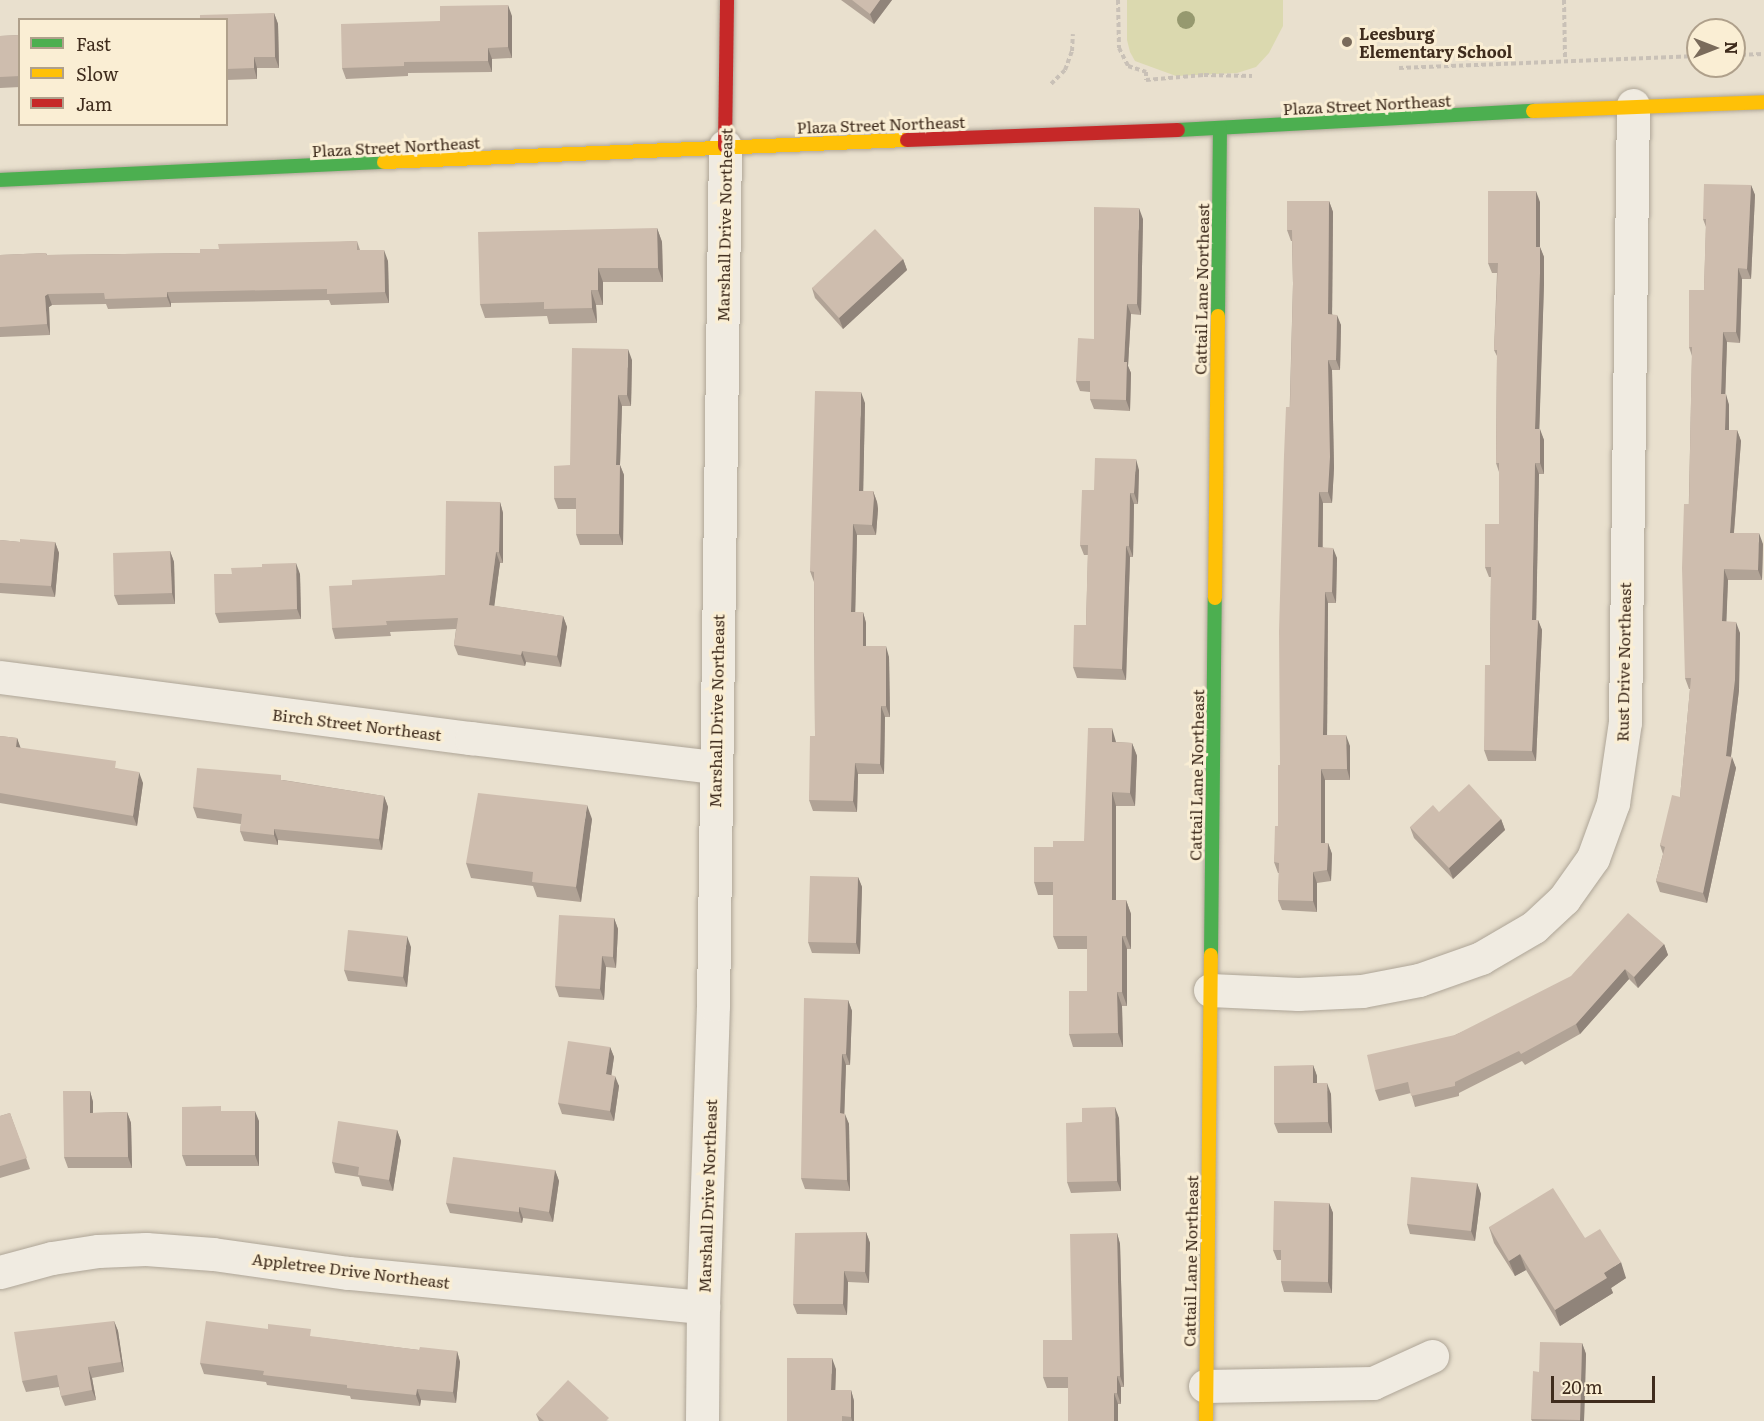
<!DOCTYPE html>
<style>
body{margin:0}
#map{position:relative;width:1764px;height:1421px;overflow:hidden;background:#e9e0ce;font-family:Literata,serif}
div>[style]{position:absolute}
.green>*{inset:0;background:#dbd9af}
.path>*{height:4px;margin-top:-2px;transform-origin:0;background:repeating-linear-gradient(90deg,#c9c1b7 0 4.5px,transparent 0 7.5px)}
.roads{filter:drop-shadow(0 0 2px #aea597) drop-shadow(0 0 2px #aea597)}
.street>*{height:33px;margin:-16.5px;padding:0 16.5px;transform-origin:16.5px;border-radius:16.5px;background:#f0ebe1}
.fast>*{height:14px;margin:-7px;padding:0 7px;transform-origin:7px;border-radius:7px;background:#4caf50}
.slow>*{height:14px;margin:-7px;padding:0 7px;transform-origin:7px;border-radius:7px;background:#ffc107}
.jam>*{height:14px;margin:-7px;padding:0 7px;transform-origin:7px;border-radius:7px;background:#c62828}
.trees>*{width:18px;height:18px;margin:-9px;border-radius:50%;background:#96996f}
.wall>*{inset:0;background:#b1a396}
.shaded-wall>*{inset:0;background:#90847a}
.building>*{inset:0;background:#cebdae}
.dots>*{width:16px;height:16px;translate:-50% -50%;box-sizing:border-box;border:3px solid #faeed4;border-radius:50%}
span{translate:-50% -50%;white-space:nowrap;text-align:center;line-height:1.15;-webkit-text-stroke:6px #faeed4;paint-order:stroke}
.poi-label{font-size:16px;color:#3f2c1d;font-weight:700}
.left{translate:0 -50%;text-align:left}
.street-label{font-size:16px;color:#3f2c1d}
.legend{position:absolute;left:18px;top:18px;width:210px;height:108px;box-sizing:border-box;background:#faeed4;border:2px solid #afa08b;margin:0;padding:8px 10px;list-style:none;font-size:18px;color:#3f2c1d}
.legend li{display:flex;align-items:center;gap:12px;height:30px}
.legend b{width:30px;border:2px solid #afa08b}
.north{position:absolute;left:1686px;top:18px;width:60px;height:60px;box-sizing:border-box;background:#faeed4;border:2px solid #afa08b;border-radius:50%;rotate:90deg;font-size:16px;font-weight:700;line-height:24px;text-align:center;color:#3f2c1d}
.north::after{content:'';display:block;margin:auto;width:21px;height:27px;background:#7a6b5b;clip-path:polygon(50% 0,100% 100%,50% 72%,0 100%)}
.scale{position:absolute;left:1551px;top:1376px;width:104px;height:27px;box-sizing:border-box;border:3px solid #3f2c1d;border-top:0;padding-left:8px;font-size:18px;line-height:21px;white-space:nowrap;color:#3f2c1d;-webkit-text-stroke:4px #faeed4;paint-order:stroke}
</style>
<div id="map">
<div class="green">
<div style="clip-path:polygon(1127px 0,1283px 0,1283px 26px,1269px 53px,1256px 67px,1237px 73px,1176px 76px,1135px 61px,1130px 52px,1127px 40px)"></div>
</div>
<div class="path">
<div style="left:1118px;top:0;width:48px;rotate:88.8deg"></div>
<div style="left:1119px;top:48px;width:20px;rotate:63deg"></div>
<div style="left:1128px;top:66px;width:19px;rotate:18deg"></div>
<div style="left:1146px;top:72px;width:8px;rotate:90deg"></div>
<div style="left:1146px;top:80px;width:58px;rotate:-4.9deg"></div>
<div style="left:1204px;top:75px;width:48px;rotate:1.2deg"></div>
<div style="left:1564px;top:0;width:60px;rotate:89deg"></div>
<div style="left:1734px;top:55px;width:30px;rotate:-2deg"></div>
<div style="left:1399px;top:68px;width:299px;rotate:-2.3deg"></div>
<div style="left:1051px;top:84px;width:20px;rotate:-45deg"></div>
<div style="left:1065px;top:70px;width:20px;rotate:-70deg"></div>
<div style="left:1072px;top:51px;width:17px;rotate:-87deg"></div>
</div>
<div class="roads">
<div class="street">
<div style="left:0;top:677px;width:475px;rotate:7.4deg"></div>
<div style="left:471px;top:738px;width:246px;rotate:6.8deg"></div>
<div style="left:1210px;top:990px;width:88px;rotate:2.6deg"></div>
<div style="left:1298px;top:994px;width:64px;rotate:-2.7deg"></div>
<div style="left:1362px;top:991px;width:58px;rotate:-10.9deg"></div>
<div style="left:1419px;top:980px;width:66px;rotate:-19.5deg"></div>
<div style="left:1481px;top:958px;width:61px;rotate:-30.3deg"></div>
<div style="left:1534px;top:927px;width:41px;rotate:-43deg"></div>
<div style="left:1564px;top:899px;width:50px;rotate:-54.7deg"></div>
<div style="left:1593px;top:858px;width:59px;rotate:-70deg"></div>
<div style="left:1613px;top:803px;width:82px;rotate:-81.6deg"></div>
<div style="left:1625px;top:722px;width:617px;rotate:-89.26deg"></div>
<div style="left:0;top:1272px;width:54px;rotate:-15.1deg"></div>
<div style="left:52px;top:1258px;width:47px;rotate:-8.7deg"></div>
<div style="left:98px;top:1251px;width:48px;rotate:-2.4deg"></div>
<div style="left:146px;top:1249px;width:67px;rotate:4.3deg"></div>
<div style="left:213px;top:1254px;width:137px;rotate:8deg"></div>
<div style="left:349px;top:1273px;width:356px;rotate:5.5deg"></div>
<div style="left:1205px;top:1386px;width:168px;rotate:-1deg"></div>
<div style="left:1373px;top:1383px;width:65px;rotate:-24.6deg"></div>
<div style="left:702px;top:1421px;width:114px;rotate:-89.5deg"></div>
<div style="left:703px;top:1307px;width:302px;rotate:-88.1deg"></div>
<div style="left:713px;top:1005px;width:859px;rotate:-89.2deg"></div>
</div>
<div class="fast">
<div style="left:1178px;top:130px;width:356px;rotate:-3.1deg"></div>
<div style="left:0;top:180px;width:384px;rotate:-2.7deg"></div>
<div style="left:1218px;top:316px;width:187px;rotate:-89.4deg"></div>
<div style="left:1211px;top:955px;width:357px;rotate:-89.4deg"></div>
</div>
<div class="slow">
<div style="left:1533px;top:111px;width:231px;rotate:-2.2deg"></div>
<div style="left:384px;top:162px;width:523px;rotate:-2.41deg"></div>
<div style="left:1215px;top:598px;width:282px;rotate:-89.4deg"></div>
<div style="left:1206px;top:1421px;width:466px;rotate:-89.4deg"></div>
</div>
<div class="jam">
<div style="left:907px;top:140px;width:271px;rotate:-2.1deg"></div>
<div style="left:725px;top:146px;width:146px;rotate:-89.2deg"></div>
</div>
</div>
<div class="trees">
<div style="left:1186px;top:20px"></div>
</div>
<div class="wall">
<div style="clip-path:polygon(841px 0,892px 0,874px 24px)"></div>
<div style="clip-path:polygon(274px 13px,278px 24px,279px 68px,257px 68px,257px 79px,226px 80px,226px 20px)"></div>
<div style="clip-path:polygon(512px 16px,512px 58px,492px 59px,492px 72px,408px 73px,408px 76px,346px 79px,342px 68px,440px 21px)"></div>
<div style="clip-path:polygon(20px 35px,20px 87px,0 88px,0 36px)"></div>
<div style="clip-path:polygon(1751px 185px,1755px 195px,1751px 279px,1742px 279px,1740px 343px,1727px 342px,1725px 394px,1729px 405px,1729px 430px,1737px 430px,1741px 441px,1734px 533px,1763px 544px,1762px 580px,1728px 580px,1726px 622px,1740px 633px,1739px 690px,1731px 757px,1736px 768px,1707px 903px,1660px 892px,1656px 881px,1663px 854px,1660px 845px,1680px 797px,1690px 689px,1689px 689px,1685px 678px,1692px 356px,1689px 347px,1704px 290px,1706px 227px,1703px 219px)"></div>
<div style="clip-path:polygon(1329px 201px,1333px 212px,1332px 314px,1341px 325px,1340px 370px,1332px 370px,1334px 468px,1332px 503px,1323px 503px,1323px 547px,1337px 558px,1336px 603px,1328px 603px,1327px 735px,1350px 746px,1350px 780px,1325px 780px,1325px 843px,1328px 843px,1332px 854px,1331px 881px,1317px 883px,1317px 912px,1282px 910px,1278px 900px,1279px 873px,1278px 873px,1274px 862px,1278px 826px,1280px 765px,1293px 284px,1292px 241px,1291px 241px,1287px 230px)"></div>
<div style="clip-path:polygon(1540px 202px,1540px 247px,1544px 257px,1544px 284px,1539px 429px,1544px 440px,1544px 474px,1539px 474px,1536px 620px,1538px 620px,1542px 630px,1536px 761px,1488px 761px,1484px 750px,1490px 665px,1491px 577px,1489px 577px,1485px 567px,1499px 524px,1499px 472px,1496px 463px,1497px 356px,1494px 350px,1497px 273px,1492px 273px,1488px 263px)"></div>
<div style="clip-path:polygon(1143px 219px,1141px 315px,1131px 314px,1128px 366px,1131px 373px,1130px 411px,1094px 409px,1090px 399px,1090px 392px,1080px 391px,1076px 381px,1094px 339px)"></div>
<div style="clip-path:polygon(657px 228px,662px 242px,663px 282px,603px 282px,603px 305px,596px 305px,597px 323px,549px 324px,547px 316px,485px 318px,480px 304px)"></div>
<div style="clip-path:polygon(357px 241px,360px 250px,388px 261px,389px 303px,331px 305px,329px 300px,225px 302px,171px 303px,171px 307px,108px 309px,106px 304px,52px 305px,49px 307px,50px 335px,0 337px,0 255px,46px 253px,47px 255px,200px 253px,219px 249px)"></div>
<div style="clip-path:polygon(903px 259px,907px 270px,843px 329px,815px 298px,812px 288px)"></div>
<div style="clip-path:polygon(632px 360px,631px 406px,622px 406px,620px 465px,624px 475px,623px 545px,580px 545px,576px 534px,576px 509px,558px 509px,554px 498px,570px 465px)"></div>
<div style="clip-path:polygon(865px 403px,863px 491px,873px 491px,877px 502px,878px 509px,876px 535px,857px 535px,855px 612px,863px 612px,866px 623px,866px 646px,889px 657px,890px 717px,885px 717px,884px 774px,858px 774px,857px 812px,813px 811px,809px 800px,815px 736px,814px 582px,810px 571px)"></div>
<div style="clip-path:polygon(1139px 470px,1138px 504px,1134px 504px,1133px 557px,1130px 557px,1126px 680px,1077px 678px,1073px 667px,1086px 625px,1088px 555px,1084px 555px,1080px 545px,1094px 490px)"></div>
<div style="clip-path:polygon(500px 502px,503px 513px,503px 563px,500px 563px,494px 606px,563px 616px,567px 627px,561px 667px,526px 662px,525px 666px,458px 655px,454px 645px,456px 629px,390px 632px,391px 636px,335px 639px,332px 628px,352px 585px,445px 575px)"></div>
<div style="clip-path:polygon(0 540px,20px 542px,55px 542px,59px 553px,55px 597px,0 593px)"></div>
<div style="clip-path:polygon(170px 551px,174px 562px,175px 604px,118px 605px,114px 595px)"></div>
<div style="clip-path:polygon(262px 567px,300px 574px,301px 619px,219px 623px,215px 613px,232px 574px)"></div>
<div style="clip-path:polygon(0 736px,17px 738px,20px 748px,119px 769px,143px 783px,137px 826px,0 803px)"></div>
<div style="clip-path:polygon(1116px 742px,1132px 743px,1137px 756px,1135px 806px,1116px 806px,1116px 900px,1126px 900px,1131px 914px,1131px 949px,1127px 949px,1127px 1006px,1122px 1006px,1123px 1047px,1073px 1047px,1069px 1034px,1087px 991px,1087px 949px,1058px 949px,1053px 936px,1053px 895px,1038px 895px,1034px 882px,1084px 841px)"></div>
<div style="clip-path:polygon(283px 780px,384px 796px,388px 807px,382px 850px,278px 840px,278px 845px,244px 841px,240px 831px,241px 824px,197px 818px,193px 807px)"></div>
<div style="clip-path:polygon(592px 819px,581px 902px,537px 897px,533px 886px,471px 878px,466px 863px)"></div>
<div style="clip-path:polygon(1501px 819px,1505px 830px,1453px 879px,1414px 838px,1410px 827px)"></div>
<div style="clip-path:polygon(858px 877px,862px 887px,860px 954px,812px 953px,808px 942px)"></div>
<div style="clip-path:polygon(614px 918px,618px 929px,616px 968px,606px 967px,604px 1000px,559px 997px,555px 986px)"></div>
<div style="clip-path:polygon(1664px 944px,1668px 955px,1638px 988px,1629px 979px,1580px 1034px,1525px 1065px,1522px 1061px,1459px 1093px,1459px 1096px,1415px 1107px,1411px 1093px,1379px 1101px,1375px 1090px,1455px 1035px)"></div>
<div style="clip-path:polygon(411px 947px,407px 987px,348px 981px,344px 970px)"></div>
<div style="clip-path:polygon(848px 1000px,852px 1011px,850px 1065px,846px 1065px,844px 1114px,849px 1124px,850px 1191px,805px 1189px,801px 1178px)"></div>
<div style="clip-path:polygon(610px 1047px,614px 1057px,611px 1075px,619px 1086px,614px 1121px,562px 1114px,558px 1103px)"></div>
<div style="clip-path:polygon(1313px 1065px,1317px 1076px,1317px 1083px,1331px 1094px,1332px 1133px,1278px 1133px,1274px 1123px)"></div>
<div style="clip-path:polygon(90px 1091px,93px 1102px,93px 1113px,127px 1112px,131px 1123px,132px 1168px,68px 1168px,64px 1157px)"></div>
<div style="clip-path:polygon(223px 1111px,259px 1121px,259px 1166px,186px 1166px,182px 1155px)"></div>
<div style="clip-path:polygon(10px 1113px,30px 1169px,0 1178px,0 1116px)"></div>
<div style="clip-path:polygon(1119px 1118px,1121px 1191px,1071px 1193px,1067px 1182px,1082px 1122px)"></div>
<div style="clip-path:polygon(397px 1130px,401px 1141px,393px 1191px,362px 1186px,359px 1177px,335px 1173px,332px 1162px)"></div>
<div style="clip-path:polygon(555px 1170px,559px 1181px,553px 1222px,523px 1218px,522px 1223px,450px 1213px,446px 1203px)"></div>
<div style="clip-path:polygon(1477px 1183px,1481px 1194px,1475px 1241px,1410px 1234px,1407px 1224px)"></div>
<div style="clip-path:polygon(1329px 1203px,1333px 1213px,1332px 1293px,1284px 1292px,1281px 1281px,1281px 1260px,1277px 1260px,1273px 1250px)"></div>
<div style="clip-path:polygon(1489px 1227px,1585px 1238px,1626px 1278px,1611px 1288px,1613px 1293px,1560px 1326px,1526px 1270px,1515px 1276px,1494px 1243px)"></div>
<div style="clip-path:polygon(866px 1232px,870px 1243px,869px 1283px,848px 1282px,847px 1315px,797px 1314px,793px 1304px)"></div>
<div style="clip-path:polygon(1117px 1233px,1120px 1244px,1124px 1387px,1121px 1387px,1121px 1404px,1118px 1404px,1118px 1421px,1068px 1388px,1047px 1388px,1043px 1377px,1072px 1340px)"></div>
<div style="clip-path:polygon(114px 1321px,118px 1331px,124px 1372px,92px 1378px,96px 1400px,65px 1406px,61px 1396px,59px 1387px,26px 1392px,22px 1381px)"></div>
<div style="clip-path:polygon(314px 1337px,419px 1350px,457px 1351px,460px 1362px,456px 1403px,421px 1400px,420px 1406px,351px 1399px,350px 1396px,267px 1385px,266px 1382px,204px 1374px,200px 1363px)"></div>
<div style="clip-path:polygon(1582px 1343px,1586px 1354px,1584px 1421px,1532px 1421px,1531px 1419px,1539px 1372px)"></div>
<div style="clip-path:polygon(836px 1369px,835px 1390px,851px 1390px,854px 1401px,854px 1421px,787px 1421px)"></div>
<div style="clip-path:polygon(536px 1414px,610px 1421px,539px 1421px)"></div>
</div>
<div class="shaded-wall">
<div style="clip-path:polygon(880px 0,892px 0,874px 24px,870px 14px)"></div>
<div style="clip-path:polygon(508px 5px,512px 16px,512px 58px,508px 47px)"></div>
<div style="clip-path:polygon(274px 13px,278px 24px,279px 68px,275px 57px)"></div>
<div style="clip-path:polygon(488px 48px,492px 59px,492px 72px,488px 61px)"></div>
<div style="clip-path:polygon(254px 57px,257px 68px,257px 79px,254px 68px)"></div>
<div style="clip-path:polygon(1751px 185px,1755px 195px,1751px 279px,1747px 269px)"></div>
<div style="clip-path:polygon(1536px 191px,1540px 202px,1540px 257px,1536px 247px)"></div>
<div style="clip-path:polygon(1329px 201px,1333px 212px,1332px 325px,1328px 314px)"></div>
<div style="clip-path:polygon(1139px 208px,1143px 219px,1141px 315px,1137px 304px)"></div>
<div style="clip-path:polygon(657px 228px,662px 242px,663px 282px,658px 268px)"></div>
<div style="clip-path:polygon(1540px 247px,1544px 257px,1544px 284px,1539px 440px,1535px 429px)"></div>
<div style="clip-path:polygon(384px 250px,388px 261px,389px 303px,385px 292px)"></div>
<div style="clip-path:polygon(903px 259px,907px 270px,843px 329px,839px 318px)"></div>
<div style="clip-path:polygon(598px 268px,603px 282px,603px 305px,598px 290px)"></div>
<div style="clip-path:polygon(1738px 268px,1742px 279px,1740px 343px,1736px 332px)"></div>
<div style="clip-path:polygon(591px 290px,596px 305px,597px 323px,592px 308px)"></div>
<div style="clip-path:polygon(167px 292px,171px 303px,171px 307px,167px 297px)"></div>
<div style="clip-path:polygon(48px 294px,52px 305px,49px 307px,50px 335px,47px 324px,45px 296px)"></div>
<div style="clip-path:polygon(1127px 304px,1131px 314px,1128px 366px,1131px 373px,1130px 411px,1126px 400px,1124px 362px)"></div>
<div style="clip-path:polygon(1337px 315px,1341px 325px,1340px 370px,1336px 360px)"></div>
<div style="clip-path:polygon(1723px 332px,1727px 342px,1725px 405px,1721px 394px)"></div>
<div style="clip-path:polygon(628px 349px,632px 360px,631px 406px,627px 395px)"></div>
<div style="clip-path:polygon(1328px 360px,1332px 370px,1334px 468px,1332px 503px,1328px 492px)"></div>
<div style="clip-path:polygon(861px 392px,865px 403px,863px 502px,859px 491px)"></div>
<div style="clip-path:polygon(1726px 394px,1729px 405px,1729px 441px,1725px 430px)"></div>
<div style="clip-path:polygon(618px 395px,622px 406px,620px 465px,624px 475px,623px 545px,619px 534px,616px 465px)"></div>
<div style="clip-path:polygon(1540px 429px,1544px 440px,1544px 474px,1540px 463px)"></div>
<div style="clip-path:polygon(1737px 430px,1741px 441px,1733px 543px,1730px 533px)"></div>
<div style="clip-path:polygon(1136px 459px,1139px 470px,1138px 504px,1134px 493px)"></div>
<div style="clip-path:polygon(1535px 463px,1539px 474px,1536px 630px,1532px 620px)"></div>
<div style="clip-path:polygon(873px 491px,877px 502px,878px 509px,876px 535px,872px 525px)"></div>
<div style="clip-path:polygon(1319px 492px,1323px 503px,1322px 558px,1318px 547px)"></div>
<div style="clip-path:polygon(1130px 493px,1134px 504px,1133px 557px,1129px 546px)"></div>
<div style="clip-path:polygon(500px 502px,503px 513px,503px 563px,499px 552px)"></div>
<div style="clip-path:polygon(853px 524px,857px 535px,855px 623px,851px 612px)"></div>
<div style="clip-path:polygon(1759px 533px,1763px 544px,1762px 580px,1758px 570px)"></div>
<div style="clip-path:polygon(55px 542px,59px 553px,55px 597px,51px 586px)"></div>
<div style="clip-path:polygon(1126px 546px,1130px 557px,1126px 680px,1122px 669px)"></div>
<div style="clip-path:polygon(1333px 548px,1337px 558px,1336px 603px,1332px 592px)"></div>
<div style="clip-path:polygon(170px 551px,174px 562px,175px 604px,172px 593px)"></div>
<div style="clip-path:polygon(496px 552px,500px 563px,493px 616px,489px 605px)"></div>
<div style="clip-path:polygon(296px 563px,300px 574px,301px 619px,297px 609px)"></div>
<div style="clip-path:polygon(1724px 569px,1728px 580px,1726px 632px,1722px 621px)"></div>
<div style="clip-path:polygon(1325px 592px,1328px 603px,1327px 746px,1323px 735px)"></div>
<div style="clip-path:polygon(863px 612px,866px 623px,866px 657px,863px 646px)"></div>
<div style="clip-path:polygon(563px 616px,567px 627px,561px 667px,557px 656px)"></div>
<div style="clip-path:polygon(1538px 620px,1542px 630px,1536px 761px,1532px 751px)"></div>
<div style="clip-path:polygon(1736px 622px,1740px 633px,1739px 690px,1730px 764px,1732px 757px,1736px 768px,1707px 903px,1703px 893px,1726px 756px)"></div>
<div style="clip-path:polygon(886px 646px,889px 657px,890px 717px,886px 706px)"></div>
<div style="clip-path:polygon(522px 651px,526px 662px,525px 666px,521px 655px)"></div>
<div style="clip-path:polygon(881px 706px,885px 717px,884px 774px,880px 764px)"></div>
<div style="clip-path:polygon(1112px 728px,1116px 742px,1116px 756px,1112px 742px)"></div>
<div style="clip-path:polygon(1346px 735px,1350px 746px,1350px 780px,1347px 769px)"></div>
<div style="clip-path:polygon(17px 738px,21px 749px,16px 747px)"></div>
<div style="clip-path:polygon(1132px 743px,1137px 756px,1135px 806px,1130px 793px)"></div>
<div style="clip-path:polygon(855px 763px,858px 774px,857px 812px,853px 801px)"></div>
<div style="clip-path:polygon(1321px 769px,1325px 780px,1325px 854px,1321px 843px)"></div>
<div style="clip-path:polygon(139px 772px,143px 783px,137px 826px,133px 816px)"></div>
<div style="clip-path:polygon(1112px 792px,1116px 806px,1116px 914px,1112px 900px)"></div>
<div style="clip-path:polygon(384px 796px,388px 807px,382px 850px,379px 839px)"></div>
<div style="clip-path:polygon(587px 805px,592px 819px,581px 902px,576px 887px)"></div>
<div style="clip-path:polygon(1501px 819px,1505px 830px,1453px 879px,1449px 868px)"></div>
<div style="clip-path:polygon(274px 829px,278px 840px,278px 845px,274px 835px)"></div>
<div style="clip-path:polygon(1328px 843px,1332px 854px,1331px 881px,1327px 870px)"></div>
<div style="clip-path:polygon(1313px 872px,1317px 883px,1317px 912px,1313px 901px)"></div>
<div style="clip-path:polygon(858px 877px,862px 887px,860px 954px,856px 943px)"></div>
<div style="clip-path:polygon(1126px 900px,1131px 914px,1131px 949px,1126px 936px)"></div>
<div style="clip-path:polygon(614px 918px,618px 929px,616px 968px,613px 957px)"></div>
<div style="clip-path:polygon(407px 936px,411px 947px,407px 987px,403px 977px)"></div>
<div style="clip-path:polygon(1122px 936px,1127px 949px,1127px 1006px,1122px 992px)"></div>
<div style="clip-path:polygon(1664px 944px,1668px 955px,1638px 988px,1634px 977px)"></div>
<div style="clip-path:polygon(602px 956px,606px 967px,604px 1000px,600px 989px)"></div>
<div style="clip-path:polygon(1625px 969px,1629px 979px,1580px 1034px,1576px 1024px)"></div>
<div style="clip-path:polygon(1117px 992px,1122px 1006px,1123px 1047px,1118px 1033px)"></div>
<div style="clip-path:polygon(848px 1000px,852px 1011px,850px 1065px,846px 1054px)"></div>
<div style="clip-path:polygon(610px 1047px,614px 1057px,610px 1085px,606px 1074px)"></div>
<div style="clip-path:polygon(842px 1054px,846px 1065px,844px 1124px,840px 1113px)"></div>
<div style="clip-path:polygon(1313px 1065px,1317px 1076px,1317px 1094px,1313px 1083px)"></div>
<div style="clip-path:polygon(615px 1076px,619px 1086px,614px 1121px,610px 1111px)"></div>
<div style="clip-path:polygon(1327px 1083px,1331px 1094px,1332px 1133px,1328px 1122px)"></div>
<div style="clip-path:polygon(90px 1091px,93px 1102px,93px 1124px,90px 1113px)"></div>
<div style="clip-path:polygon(1115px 1107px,1119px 1118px,1121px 1191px,1117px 1181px)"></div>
<div style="clip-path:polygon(255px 1111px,259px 1121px,259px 1166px,255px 1155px)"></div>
<div style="clip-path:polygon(127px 1112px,131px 1123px,132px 1168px,128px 1157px)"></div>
<div style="clip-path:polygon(845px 1114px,849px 1124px,850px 1191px,847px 1180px)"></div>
<div style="clip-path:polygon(397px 1130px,401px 1141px,393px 1191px,389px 1180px)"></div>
<div style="clip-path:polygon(555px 1170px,559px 1181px,553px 1222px,549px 1212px)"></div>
<div style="clip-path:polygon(1477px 1183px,1481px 1194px,1475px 1241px,1471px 1231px)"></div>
<div style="clip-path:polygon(1329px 1203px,1333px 1213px,1332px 1293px,1328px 1282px)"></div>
<div style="clip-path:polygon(519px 1207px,523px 1218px,522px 1223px,519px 1212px)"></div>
<div style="clip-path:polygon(866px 1232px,870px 1243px,869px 1283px,865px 1272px)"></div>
<div style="clip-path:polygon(1117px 1233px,1120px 1244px,1124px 1387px,1120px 1376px)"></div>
<div style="clip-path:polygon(1520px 1254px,1526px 1270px,1515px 1276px,1509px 1261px)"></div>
<div style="clip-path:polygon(1621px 1262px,1626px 1278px,1611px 1288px,1613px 1293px,1560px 1326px,1555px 1310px,1604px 1273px)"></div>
<div style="clip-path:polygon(844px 1271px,848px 1282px,847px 1315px,843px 1304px)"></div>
<div style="clip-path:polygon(114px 1321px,118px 1331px,124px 1372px,121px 1362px)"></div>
<div style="clip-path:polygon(1582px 1343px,1586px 1354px,1584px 1421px,1580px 1421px)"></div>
<div style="clip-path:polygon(457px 1351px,460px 1362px,456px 1403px,453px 1392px)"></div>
<div style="clip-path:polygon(832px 1358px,836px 1369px,835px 1400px,831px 1390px)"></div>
<div style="clip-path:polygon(88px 1367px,92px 1378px,96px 1400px,92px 1390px)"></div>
<div style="clip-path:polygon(1117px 1376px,1121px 1387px,1121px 1404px,1117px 1393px)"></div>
<div style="clip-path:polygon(417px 1389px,421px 1400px,420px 1406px,416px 1395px)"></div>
<div style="clip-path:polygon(851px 1390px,854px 1401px,854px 1421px,852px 1421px,851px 1417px)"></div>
<div style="clip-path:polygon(1114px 1393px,1118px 1404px,1118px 1421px,1114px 1421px)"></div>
</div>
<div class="building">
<div style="clip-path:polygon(852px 0,880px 0,870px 14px)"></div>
<div style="clip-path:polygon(508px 5px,508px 47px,488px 48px,488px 61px,404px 62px,404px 66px,342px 68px,341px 24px,440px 21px,440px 6px)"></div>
<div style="clip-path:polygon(274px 13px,275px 57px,254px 57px,254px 68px,226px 69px,226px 20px,200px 20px,200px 15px)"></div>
<div style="clip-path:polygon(20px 35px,20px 76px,0 77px,0 36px)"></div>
<div style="clip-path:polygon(1704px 184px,1751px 185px,1747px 269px,1738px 268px,1736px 332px,1723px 332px,1721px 394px,1726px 394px,1725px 430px,1737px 430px,1730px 533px,1759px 533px,1758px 570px,1724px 569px,1722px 621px,1736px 622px,1735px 680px,1726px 756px,1732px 757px,1703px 893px,1656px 881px,1665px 847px,1660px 845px,1672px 795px,1680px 797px,1691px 678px,1685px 678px,1682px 568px,1684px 504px,1689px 504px,1692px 347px,1689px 347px,1689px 290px,1704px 290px,1706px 219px,1703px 219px)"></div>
<div style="clip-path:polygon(1488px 191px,1536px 191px,1536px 247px,1540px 247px,1540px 273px,1535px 429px,1540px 429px,1540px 463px,1535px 463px,1532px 620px,1538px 620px,1532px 751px,1484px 750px,1485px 665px,1490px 665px,1491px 567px,1485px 567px,1485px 524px,1499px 524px,1499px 463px,1496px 463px,1497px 350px,1494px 350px,1498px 263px,1488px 263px)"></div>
<div style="clip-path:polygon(1287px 201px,1329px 201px,1328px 314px,1337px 315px,1336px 360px,1328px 360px,1330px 457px,1328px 492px,1319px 492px,1318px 547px,1333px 548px,1332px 592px,1325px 592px,1323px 735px,1346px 735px,1347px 769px,1321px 769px,1321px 843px,1328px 843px,1327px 870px,1313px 872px,1313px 901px,1278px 900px,1279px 863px,1274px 862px,1275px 826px,1278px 826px,1278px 765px,1280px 765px,1279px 631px,1284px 455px,1286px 407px,1290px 407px,1293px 284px,1292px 230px,1287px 230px)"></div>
<div style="clip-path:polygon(1094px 207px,1139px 208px,1137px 304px,1127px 304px,1124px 362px,1127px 362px,1126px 400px,1090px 399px,1090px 381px,1076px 381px,1078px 338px,1094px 339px)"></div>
<div style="clip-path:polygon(657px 228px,658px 268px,598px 268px,598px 290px,591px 290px,592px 308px,544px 309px,544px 302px,480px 304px,478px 232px)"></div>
<div style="clip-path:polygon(875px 229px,903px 259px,839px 318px,812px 288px)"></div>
<div style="clip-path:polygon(357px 241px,357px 250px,384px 250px,385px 292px,327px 294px,327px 289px,221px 291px,167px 292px,167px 297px,105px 299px,104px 293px,48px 294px,45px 296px,47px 324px,0 327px,0 255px,46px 253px,46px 255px,200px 253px,200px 249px,219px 249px,218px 244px)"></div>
<div style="clip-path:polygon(572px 348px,628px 349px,627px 395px,618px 395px,616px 465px,620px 465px,619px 534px,576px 534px,576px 498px,554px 498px,554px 466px,570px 465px)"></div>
<div style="clip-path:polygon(815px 391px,861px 392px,859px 491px,873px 491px,874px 498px,872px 525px,853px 524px,851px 612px,863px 612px,863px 646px,886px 646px,886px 706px,881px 706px,880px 764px,855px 763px,853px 801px,809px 800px,810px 736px,815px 736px,814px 572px,810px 571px)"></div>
<div style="clip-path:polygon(1095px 458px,1136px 459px,1134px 493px,1130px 493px,1129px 546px,1126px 546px,1122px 669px,1073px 667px,1074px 625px,1086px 625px,1088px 545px,1080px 545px,1082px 490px,1094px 490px)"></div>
<div style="clip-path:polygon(446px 501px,500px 502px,499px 552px,496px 552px,489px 605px,563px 616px,557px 656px,522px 651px,521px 655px,454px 645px,458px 618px,386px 621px,387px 625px,332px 628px,329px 586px,352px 585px,352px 580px,445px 575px)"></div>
<div style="clip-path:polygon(20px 539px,55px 542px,51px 586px,0 583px,0 540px,20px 542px)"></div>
<div style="clip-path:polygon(170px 551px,172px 593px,114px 595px,113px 553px)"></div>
<div style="clip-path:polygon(296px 563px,297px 609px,215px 613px,214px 574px,232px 574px,231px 568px,262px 567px,262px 564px)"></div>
<div style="clip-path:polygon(1088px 728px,1112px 728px,1112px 742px,1132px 743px,1130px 793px,1112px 792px,1112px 900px,1126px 900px,1126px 936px,1122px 936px,1122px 992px,1117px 992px,1118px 1033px,1069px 1034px,1069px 991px,1087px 991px,1087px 936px,1053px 936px,1053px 882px,1034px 882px,1034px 847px,1053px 847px,1053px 841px,1084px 841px)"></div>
<div style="clip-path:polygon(0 736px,17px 738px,16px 747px,116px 761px,115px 768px,139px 772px,133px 816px,0 793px)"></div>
<div style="clip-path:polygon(197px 768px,281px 775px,281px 780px,384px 796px,379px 839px,274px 829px,274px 835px,240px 831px,242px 814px,193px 807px)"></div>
<div style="clip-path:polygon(1469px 784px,1501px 819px,1449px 868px,1410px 827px,1433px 805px,1439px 812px)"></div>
<div style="clip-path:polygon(478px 793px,587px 805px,576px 887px,532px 882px,533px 872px,466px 863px)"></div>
<div style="clip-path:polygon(810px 876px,858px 877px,856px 943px,808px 942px)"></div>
<div style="clip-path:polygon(1628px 913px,1664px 944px,1634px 977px,1625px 969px,1576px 1024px,1521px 1054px,1519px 1051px,1455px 1082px,1455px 1086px,1411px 1096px,1408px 1082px,1375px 1090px,1367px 1055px,1455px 1035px,1571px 976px)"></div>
<div style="clip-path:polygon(559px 915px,614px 918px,613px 957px,602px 956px,600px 989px,555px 986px)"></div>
<div style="clip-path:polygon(348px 930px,407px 936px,403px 977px,344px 970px)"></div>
<div style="clip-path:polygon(804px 998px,848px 1000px,846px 1054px,842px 1054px,840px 1113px,845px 1114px,847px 1180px,801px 1178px)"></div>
<div style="clip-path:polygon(568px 1041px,610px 1047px,606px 1074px,615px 1076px,610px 1111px,558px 1103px)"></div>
<div style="clip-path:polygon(1313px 1065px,1313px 1083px,1327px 1083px,1328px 1122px,1274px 1123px,1274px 1066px)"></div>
<div style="clip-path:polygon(63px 1091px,90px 1091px,90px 1113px,127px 1112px,128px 1157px,64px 1157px)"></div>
<div style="clip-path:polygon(221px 1106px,221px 1111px,255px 1111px,255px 1155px,182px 1155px,182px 1107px)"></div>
<div style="clip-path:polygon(1115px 1107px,1117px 1181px,1067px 1182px,1066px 1123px,1082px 1122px,1082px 1108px)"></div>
<div style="clip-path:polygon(10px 1113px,27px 1158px,0 1166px,0 1116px)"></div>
<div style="clip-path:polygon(338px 1121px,397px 1130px,389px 1180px,358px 1175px,359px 1167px,332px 1162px)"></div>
<div style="clip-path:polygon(453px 1157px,555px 1170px,549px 1212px,519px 1207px,519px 1212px,446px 1203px)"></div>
<div style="clip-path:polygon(1411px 1177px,1477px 1183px,1471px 1231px,1407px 1224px)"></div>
<div style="clip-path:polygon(1553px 1188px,1585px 1238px,1600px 1229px,1621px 1262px,1604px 1273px,1607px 1278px,1555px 1310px,1520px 1254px,1509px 1261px,1489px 1227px)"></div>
<div style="clip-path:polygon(1274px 1201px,1329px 1203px,1328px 1282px,1281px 1281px,1281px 1250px,1273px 1250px)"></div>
<div style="clip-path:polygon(866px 1232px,865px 1272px,844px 1271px,843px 1304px,793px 1304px,795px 1233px)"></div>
<div style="clip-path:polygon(1117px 1233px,1120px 1376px,1117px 1376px,1117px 1393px,1114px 1393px,1114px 1421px,1068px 1421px,1068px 1377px,1043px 1377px,1043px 1340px,1072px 1340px,1070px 1234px)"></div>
<div style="clip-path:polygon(114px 1321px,121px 1362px,88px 1367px,92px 1390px,61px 1396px,57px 1375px,22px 1381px,14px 1332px)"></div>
<div style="clip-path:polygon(206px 1321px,268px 1329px,268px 1324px,311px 1329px,310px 1336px,419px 1350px,420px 1347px,457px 1351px,453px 1392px,417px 1389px,416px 1395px,347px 1388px,347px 1385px,263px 1375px,264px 1371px,200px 1363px)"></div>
<div style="clip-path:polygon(1540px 1342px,1582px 1343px,1580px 1420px,1531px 1419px,1533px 1371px,1539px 1372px)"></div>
<div style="clip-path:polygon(787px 1358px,832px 1358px,831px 1390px,851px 1390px,851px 1417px,842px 1416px,842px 1421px,787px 1421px)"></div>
<div style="clip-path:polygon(568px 1380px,609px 1418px,606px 1421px,544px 1421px,536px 1414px)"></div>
</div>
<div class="dots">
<div style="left:1347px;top:42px;background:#7a6b5b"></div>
</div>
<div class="poi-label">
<span class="left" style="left:1359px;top:42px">Leesburg<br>Elementary School</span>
</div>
<div class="street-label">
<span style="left:1367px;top:104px;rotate:-3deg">Plaza Street Northeast</span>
<span style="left:881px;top:124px;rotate:-2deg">Plaza Street Northeast</span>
<span style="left:396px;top:146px;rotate:-3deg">Plaza Street Northeast</span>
<span style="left:724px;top:225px;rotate:-89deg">Marshall Drive Northeast</span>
<span style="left:1201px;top:289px;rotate:-89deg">Cattail Lane Northeast</span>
<span style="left:1623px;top:662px;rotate:-89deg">Rust Drive Northeast</span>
<span style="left:716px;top:711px;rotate:-89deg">Marshall Drive Northeast</span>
<span style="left:357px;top:724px;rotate:7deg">Birch Street Northeast</span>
<span style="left:1196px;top:775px;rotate:-89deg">Cattail Lane Northeast</span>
<span style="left:707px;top:1196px;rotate:-88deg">Marshall Drive Northeast</span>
<span style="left:1190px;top:1261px;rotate:-89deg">Cattail Lane Northeast</span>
<span style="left:351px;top:1270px;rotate:7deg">Appletree Drive Northeast</span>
</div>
<ul class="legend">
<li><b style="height:8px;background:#4caf50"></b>Fast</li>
<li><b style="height:8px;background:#ffc107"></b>Slow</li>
<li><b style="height:8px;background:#c62828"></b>Jam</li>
</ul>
<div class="north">N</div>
<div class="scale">20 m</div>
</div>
